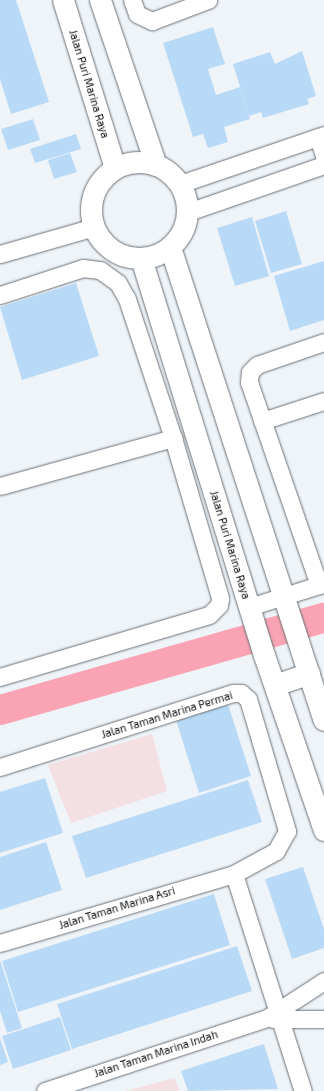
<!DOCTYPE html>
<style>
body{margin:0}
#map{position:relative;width:324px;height:1091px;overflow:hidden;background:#eff4f9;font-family:"Exo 2",sans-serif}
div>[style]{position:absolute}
.green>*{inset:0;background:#f4dfe2}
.river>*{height:30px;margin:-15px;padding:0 15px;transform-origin:15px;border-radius:15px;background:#f9a3b4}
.building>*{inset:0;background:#b9daf6}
.roads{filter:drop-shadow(0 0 1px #6b7074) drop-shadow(0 0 1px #6b7074)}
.minor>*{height:17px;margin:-8.5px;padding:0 8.5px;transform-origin:8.5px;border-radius:8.5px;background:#fff}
.tertiary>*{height:21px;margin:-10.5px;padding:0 10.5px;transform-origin:10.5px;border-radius:10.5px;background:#fff}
.tertiary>.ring{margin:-10.5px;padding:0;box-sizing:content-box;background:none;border:21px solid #fff;border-radius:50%}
span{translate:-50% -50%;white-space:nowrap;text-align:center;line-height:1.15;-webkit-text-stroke:3px #fff;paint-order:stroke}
.street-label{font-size:11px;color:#0d0f11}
</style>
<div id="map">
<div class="green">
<div style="clip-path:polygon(152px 734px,167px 791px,71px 823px,48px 765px)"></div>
<div style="clip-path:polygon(175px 1078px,179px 1091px,125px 1091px)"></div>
</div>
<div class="river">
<div style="left:0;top:710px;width:337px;rotate:-15.9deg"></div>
</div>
<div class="building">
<div style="clip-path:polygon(0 0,16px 0,49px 102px,11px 114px,0 79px)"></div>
<div style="clip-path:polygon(213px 27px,225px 64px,208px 69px,216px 95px,240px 87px,250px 119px,224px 127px,228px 142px,208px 148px,203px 134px,193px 137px,163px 43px)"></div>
<div style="clip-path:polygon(302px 51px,316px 96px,307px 99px,309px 104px,263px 118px,261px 112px,249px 116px,233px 64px,270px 52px,275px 64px)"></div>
<div style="clip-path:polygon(33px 119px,40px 140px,8px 150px,1px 129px)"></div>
<div style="clip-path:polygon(76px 134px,81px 149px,35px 163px,30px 149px)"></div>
<div style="clip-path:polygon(70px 153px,77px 172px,54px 179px,48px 160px)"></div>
<div style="clip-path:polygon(286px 211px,302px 264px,271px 273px,255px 221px)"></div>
<div style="clip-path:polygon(252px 217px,269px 276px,235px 286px,217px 228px)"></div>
<div style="clip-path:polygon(324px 261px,324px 320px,290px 331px,274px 276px)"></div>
<div style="clip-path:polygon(76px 283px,99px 356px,22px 380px,0 307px)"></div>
<div style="clip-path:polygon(228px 704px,251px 776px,199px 793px,176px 720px)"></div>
<div style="clip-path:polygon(45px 778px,63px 833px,0 853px,0 792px)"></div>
<div style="clip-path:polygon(248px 780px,262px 822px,86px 878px,72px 836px)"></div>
<div style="clip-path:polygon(46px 842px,62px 890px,0 910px,0 857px)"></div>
<div style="clip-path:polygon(303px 867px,324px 929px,324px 948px,292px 959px,265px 879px)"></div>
<div style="clip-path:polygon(214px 894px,230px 945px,18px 1012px,2px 961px)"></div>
<div style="clip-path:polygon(237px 946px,252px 991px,72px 1049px,57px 1004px)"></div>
<div style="clip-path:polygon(0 960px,22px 1028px,7px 1033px,0 1011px)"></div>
<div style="clip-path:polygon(60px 1017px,71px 1050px,13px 1069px,2px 1036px)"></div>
<div style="clip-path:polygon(0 1038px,8px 1062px,0 1065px)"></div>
<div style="clip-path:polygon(264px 1044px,278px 1089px,188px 1091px,181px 1071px)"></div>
</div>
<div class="roads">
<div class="minor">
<div style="left:132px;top:0;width:15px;rotate:70deg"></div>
<div style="left:137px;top:14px;width:17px;rotate:25deg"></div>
<div style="left:152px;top:21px;width:60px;rotate:-20.6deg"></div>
<div style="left:318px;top:137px;width:20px;rotate:72deg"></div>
<div style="left:180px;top:184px;width:152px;rotate:-18.8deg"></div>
<div style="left:188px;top:212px;width:144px;rotate:-19.1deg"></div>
<div style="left:0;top:254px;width:98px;rotate:-16deg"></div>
<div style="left:0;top:295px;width:87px;rotate:-18deg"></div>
<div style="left:83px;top:268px;width:17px;rotate:7deg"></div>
<div style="left:100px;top:270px;width:22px;rotate:36deg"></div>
<div style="left:118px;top:283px;width:18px;rotate:61deg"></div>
<div style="left:127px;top:299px;width:146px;rotate:71.7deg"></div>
<div style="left:173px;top:438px;width:167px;rotate:73.6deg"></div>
<div style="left:220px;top:598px;width:7px;rotate:98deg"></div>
<div style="left:219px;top:605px;width:14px;rotate:135deg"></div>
<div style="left:209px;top:615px;width:218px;rotate:163.5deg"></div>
<div style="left:324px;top:342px;width:71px;rotate:161.1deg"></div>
<div style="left:257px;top:365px;width:10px;rotate:135deg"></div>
<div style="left:250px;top:372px;width:10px;rotate:96deg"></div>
<div style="left:249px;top:382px;width:215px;rotate:71deg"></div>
<div style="left:319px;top:585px;width:5px;rotate:-22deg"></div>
<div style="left:262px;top:421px;width:65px;rotate:-17.9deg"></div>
<div style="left:0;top:486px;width:180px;rotate:-15.5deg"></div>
<div style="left:249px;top:607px;width:73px;rotate:-17.4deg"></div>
<div style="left:0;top:767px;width:244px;rotate:-17.6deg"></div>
<div style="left:233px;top:693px;width:8px"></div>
<div style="left:241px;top:693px;width:9px;rotate:41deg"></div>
<div style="left:248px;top:699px;width:138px;rotate:73.5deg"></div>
<div style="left:287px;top:831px;width:23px;rotate:119deg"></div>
<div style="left:276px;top:851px;width:48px;rotate:151.3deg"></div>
<div style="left:234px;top:874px;width:244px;rotate:163.6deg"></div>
<div style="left:234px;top:874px;width:228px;rotate:72.4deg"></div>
<div style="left:273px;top:1019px;width:51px"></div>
<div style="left:45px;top:1091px;width:234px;rotate:-18.2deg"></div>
<div style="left:267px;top:1018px;width:68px;rotate:-33deg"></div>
</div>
<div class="tertiary">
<div style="left:63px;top:0;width:176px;rotate:72.8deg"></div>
<div style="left:100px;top:0;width:174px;rotate:71.3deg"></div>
<div class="ring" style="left:91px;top:162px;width:75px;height:75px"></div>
<div style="left:170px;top:247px;width:497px;rotate:72deg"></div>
<div style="left:141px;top:258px;width:416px;rotate:72.8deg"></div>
<div style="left:264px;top:655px;width:185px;rotate:71.1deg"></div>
<div style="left:275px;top:685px;width:36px;rotate:-19deg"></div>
</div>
</div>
<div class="street-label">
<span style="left:89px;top:84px;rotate:73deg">Jalan Puri Marina Raya</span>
<span style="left:230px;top:545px;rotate:73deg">Jalan Puri Marina Raya</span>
<span style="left:167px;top:715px;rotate:-17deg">Jalan Taman Marina Permai</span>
<span style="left:117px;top:908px;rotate:-17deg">Jalan Taman Marina Asri</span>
<span style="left:156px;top:1054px;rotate:-18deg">Jalan Taman Marina Indah</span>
</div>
</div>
